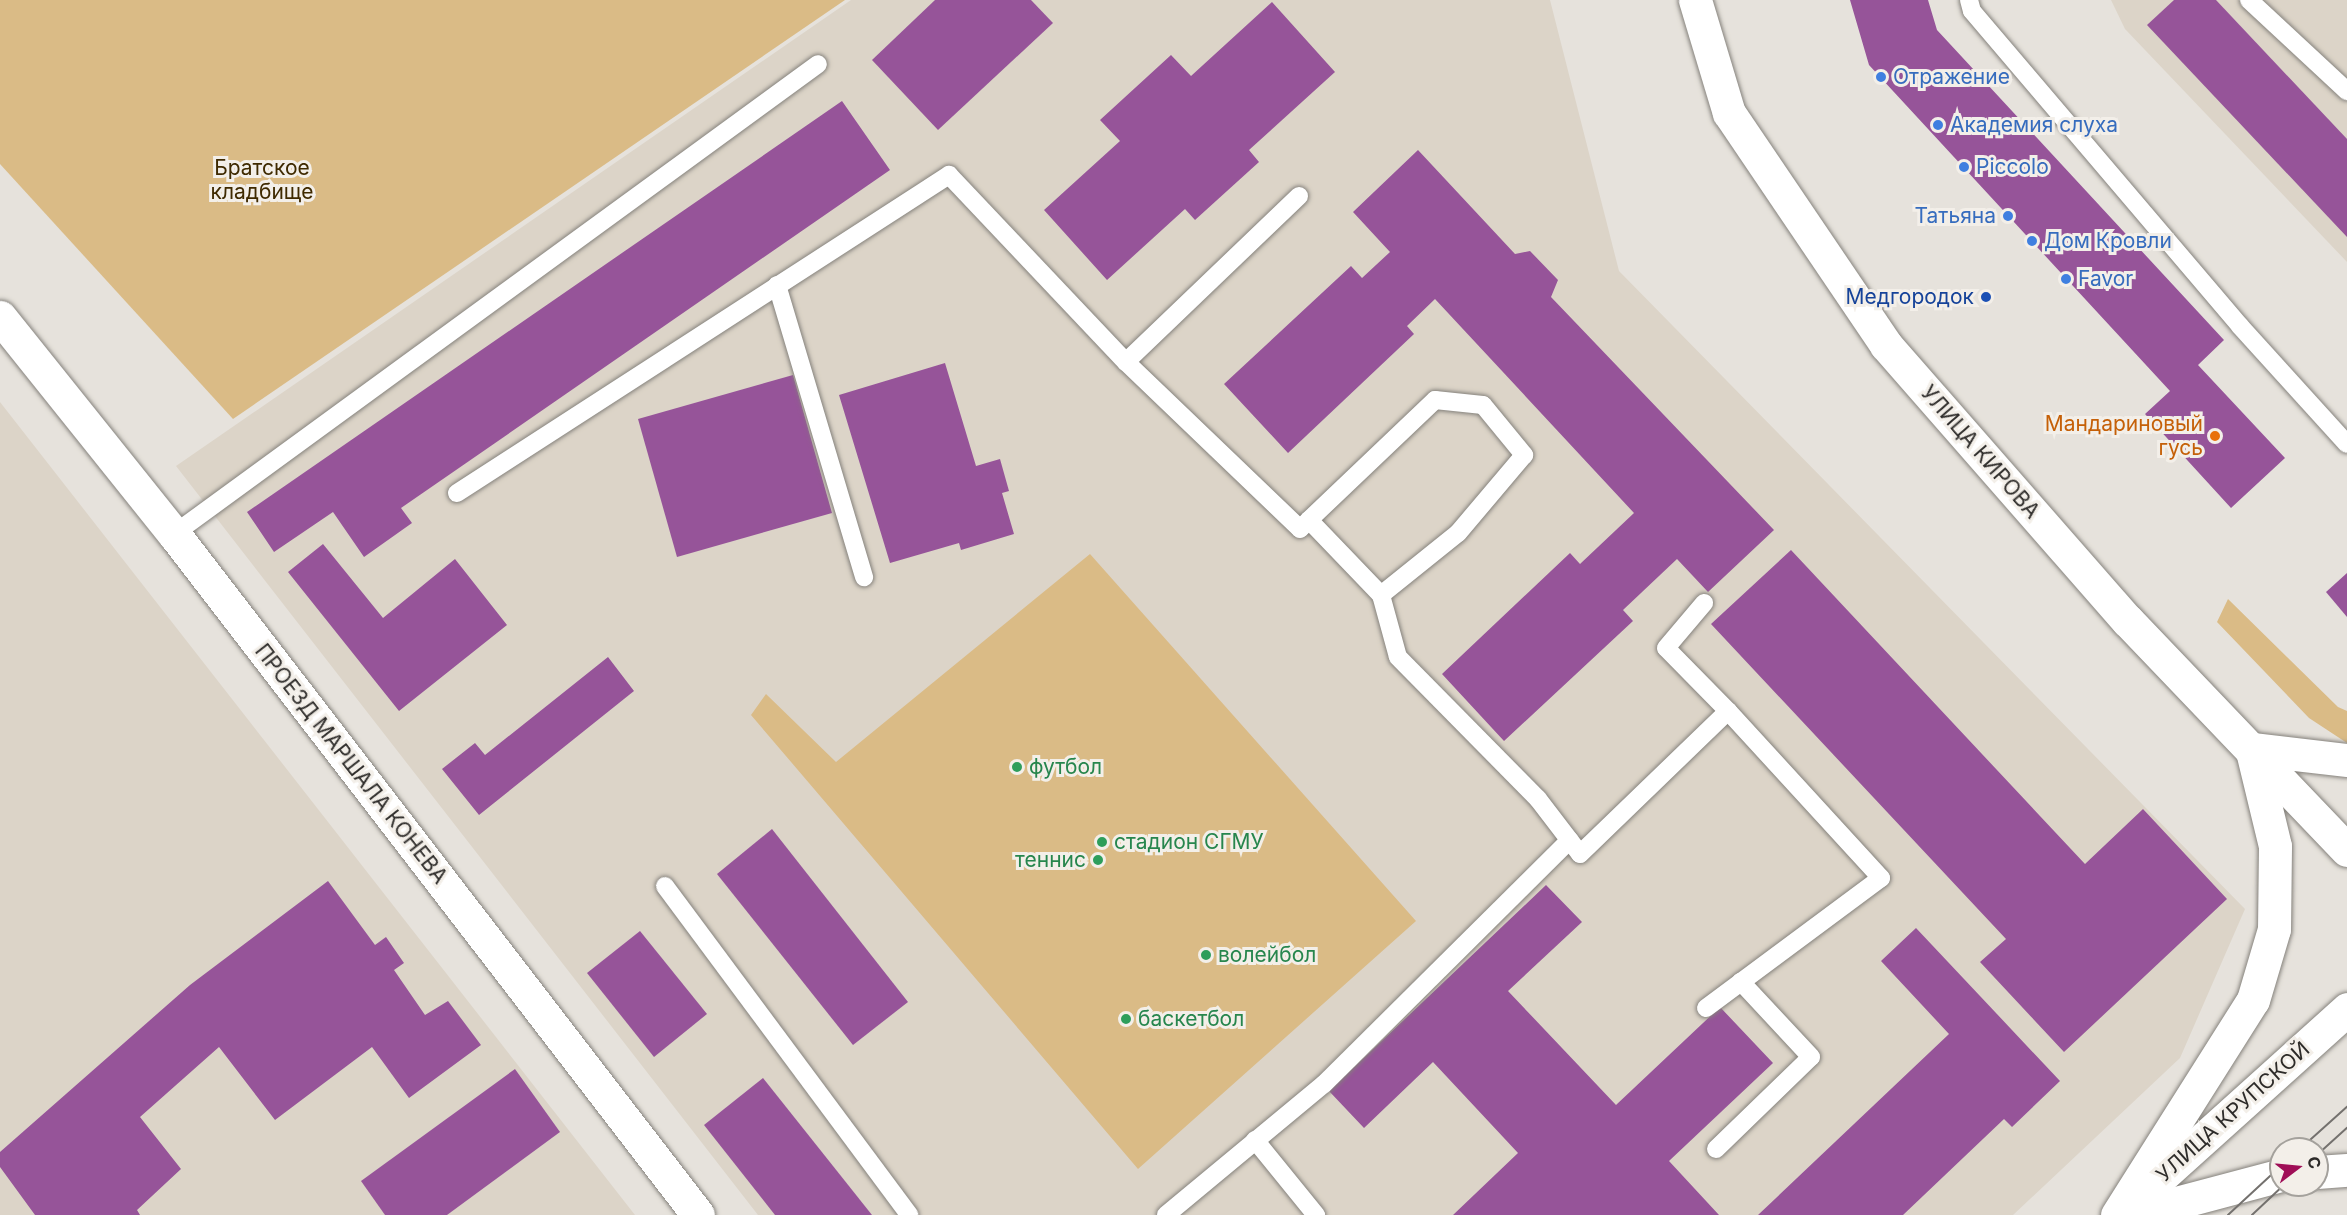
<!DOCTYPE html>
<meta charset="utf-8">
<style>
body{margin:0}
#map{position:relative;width:2347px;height:1215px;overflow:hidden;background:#e6e2dc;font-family:Inter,sans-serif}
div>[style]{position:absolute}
.built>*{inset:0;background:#dcd4c8}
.green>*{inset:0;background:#dabb86}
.building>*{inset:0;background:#965499}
.roads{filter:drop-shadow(0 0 2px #85827c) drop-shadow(0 0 2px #85827c)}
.service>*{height:18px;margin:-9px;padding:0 9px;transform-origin:9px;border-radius:9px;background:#fff}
.tertiary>*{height:33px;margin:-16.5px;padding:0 16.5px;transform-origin:16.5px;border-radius:16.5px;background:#fff}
.primary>*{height:33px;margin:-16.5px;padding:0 16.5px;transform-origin:16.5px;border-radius:16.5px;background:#fff}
.tram>*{height:1.5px;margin:-0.75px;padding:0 0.75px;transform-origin:0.75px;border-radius:0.75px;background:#74716e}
.dots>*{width:16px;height:16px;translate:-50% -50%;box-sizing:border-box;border:3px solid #f3efe9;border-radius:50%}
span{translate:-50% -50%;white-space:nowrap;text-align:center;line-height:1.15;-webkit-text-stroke:6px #f3efe9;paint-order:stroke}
.shop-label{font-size:21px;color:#366cbe}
.left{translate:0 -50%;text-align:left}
.right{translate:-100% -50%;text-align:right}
.park-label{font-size:21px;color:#3f2a00}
.transit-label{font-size:21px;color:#164399}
.food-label{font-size:21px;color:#c56008}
.street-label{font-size:21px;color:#2d2b29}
.leisure-label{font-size:21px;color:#27864d}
.north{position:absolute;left:2269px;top:1137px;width:60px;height:60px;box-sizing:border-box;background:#f3efe9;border:2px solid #a4a19c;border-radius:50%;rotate:74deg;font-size:16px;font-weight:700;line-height:24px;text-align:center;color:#2d2b29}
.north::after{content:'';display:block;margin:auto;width:21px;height:27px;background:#9f0e57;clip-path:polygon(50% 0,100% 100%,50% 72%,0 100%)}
</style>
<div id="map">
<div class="built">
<div style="clip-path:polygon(851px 0,1550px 0,1619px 271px,2245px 909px,2180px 1058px,2013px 1215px,758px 1215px,176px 466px)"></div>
<div style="clip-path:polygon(2111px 0,2347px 0,2347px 262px,2125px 29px)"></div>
<div style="clip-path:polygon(0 402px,635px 1215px,0 1215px)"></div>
</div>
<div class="green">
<div style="clip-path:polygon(0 0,845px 0,233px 419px,0 164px)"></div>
<div style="clip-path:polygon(1090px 554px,1416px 921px,1138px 1169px,751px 715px,766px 694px,836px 762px)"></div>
<div style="clip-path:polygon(2228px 599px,2338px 707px,2347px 711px,2347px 743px,2309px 718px,2217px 622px)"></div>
</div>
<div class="building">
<div style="clip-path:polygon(935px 0,1031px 0,1053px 23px,938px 130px,872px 60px)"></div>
<div style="clip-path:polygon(1850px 0,1928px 0,1937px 30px,2224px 340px,2198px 365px,2285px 458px,2231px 508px,2145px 414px,2170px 391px,1869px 65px)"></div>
<div style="clip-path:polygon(2174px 0,2216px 0,2347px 139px,2347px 237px,2147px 25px)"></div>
<div style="clip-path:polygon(1272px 2px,1335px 72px,1249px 150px,1259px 162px,1195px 220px,1185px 209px,1107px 280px,1044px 210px,1120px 141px,1100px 120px,1171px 55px,1191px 76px)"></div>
<div style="clip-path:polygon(842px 101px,890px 170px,401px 508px,412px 523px,364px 557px,333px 512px,274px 552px,247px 512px)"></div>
<div style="clip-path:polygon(1418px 150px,1515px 254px,1530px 251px,1558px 280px,1551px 297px,1774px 530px,1708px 592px,1677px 559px,1623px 610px,1633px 621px,1504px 741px,1442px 674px,1570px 553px,1580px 564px,1634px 513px,1435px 299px,1407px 326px,1414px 334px,1288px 453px,1224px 384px,1351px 266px,1362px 278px,1390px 252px,1353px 212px)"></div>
<div style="clip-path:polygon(945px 363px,976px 466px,1000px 459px,1009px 491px,1002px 493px,1014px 534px,961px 550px,959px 543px,890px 563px,839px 395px)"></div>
<div style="clip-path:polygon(793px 375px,832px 513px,677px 557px,638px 419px)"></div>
<div style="clip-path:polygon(323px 544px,383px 618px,455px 559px,507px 625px,399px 711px,288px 572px)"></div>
<div style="clip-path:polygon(1791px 550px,2085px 864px,2143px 809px,2227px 899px,2064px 1052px,1980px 962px,2006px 939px,1711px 624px)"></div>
<div style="clip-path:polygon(2347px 573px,2347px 617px,2326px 592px)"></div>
<div style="clip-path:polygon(608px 657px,634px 691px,479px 815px,442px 769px,475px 743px,485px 755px)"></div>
<div style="clip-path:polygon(772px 829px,908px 1002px,853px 1045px,717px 874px)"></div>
<div style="clip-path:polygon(328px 881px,375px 945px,386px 937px,404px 963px,394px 970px,425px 1015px,448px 1001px,481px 1045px,409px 1098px,372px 1047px,275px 1120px,219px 1047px,140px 1117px,181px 1169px,137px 1210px,140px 1215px,35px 1215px,0 1167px,0 1152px,190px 985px)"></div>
<div style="clip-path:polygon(1546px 885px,1582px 922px,1508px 991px,1616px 1105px,1720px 1007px,1773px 1063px,1669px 1161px,1719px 1215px,1453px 1215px,1518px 1153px,1433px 1062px,1364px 1128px,1329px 1091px)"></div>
<div style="clip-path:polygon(1916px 928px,2060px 1081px,2012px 1127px,2004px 1119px,1903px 1215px,1758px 1215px,1949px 1034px,1881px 961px)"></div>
<div style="clip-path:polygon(640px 931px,707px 1014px,654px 1057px,587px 973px)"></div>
<div style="clip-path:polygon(515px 1069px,560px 1132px,447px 1215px,385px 1215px,361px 1181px)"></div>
<div style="clip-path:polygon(763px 1078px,872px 1215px,775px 1215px,704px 1125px)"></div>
</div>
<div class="roads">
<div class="service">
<div style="left:1969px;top:0;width:11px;rotate:75deg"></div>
<div style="left:1972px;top:11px;width:414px;rotate:49.6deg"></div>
<div style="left:2240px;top:326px;width:159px;rotate:47.8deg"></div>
<div style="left:2249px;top:0;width:134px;rotate:42.9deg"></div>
<div style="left:1299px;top:196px;width:240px;rotate:136.2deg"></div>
<div style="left:1126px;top:362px;width:241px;rotate:43.8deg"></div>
<div style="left:1300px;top:529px;width:13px;rotate:-45deg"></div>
<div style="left:777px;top:285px;width:305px;rotate:73.4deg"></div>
<div style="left:1435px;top:400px;width:48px;rotate:5.9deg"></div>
<div style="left:1483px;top:405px;width:65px;rotate:50.6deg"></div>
<div style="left:1524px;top:455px;width:102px;rotate:130.2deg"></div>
<div style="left:1458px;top:533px;width:99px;rotate:141.2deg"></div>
<div style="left:1381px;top:595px;width:104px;rotate:-133.8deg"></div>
<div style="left:1309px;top:520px;width:174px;rotate:-43.6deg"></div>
<div style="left:457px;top:493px;width:586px;rotate:-32.88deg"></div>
<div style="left:949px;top:175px;width:257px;rotate:46.6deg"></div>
<div style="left:174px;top:534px;width:797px;rotate:-36.12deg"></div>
<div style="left:1381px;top:595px;width:64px;rotate:74.7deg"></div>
<div style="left:1398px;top:657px;width:199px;rotate:45.4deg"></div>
<div style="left:1538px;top:799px;width:69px;rotate:52.6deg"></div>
<div style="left:1580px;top:854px;width:206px;rotate:-44deg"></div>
<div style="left:1728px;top:711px;width:88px;rotate:-134.5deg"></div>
<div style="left:1666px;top:648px;width:59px;rotate:-49.8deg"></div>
<div style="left:665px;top:886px;width:410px;rotate:53.4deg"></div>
<div style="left:1706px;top:1008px;width:218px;rotate:-36.6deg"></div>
<div style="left:1881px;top:878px;width:226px;rotate:-132.5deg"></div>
<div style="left:1255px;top:1140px;width:97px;rotate:50.9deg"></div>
<div style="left:1716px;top:1149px;width:132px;rotate:-44.1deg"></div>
<div style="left:1811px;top:1057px;width:103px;rotate:-133deg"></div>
<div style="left:1166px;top:1215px;width:205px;rotate:-39.7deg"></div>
<div style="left:1324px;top:1084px;width:346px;rotate:-44.8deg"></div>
</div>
<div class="tertiary">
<div style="left:0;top:317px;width:278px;rotate:51.3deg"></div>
<div style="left:174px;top:534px;width:859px;rotate:52.42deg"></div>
</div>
<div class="primary">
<div style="left:1695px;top:0;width:118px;rotate:73.3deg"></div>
<div style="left:1729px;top:113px;width:280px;rotate:55.9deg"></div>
<div style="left:1886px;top:345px;width:366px;rotate:48.8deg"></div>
<div style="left:2127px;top:620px;width:318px;rotate:46.3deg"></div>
<div style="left:2252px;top:749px;width:96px;rotate:6.6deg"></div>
<div style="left:2317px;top:1172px;width:30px;rotate:-4deg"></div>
<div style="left:2143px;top:1193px;width:275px;rotate:-42deg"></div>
<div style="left:2117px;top:1215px;width:254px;rotate:-57.7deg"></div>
<div style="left:2253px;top:1000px;width:74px;rotate:-73.5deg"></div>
<div style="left:2274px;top:929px;width:83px;rotate:-89.3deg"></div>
<div style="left:2275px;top:846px;width:98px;rotate:-103.6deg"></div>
<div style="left:2131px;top:1215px;width:155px;rotate:-14.9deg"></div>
</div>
</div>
<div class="tram">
<div style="left:2300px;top:1149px;width:63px;rotate:-41.8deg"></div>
<div style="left:2317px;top:1155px;width:40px;rotate:-42deg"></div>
<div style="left:2228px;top:1215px;width:72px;rotate:-42.8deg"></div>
<div style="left:2252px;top:1215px;width:44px;rotate:-43.2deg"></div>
</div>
<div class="dots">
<div style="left:1881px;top:77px;background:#3f7fe0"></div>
<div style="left:1938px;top:125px;background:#3f7fe0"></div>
<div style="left:1964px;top:167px;background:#3f7fe0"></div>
<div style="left:2008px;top:216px;background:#3f7fe0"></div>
<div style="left:2032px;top:241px;background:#3f7fe0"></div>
<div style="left:2066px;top:279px;background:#3f7fe0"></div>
<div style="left:1986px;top:297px;background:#1a4fb4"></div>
<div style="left:2215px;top:436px;background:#e8710a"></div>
<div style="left:1017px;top:767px;background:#2e9e5b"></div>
<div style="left:1102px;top:842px;background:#2e9e5b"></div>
<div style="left:1098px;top:860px;background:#2e9e5b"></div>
<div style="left:1206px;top:955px;background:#2e9e5b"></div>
<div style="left:1126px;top:1019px;background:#2e9e5b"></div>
</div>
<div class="shop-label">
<span class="left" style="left:1893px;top:77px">Отражение</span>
<span class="left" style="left:1950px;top:125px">Академия слуха</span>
<span class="left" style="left:1976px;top:167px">Piccolo</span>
<span class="right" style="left:1996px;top:216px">Татьяна</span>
<span class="left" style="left:2044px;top:241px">Дом Кровли</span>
<span class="left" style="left:2078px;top:279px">Favor</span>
</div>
<div class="park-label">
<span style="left:262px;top:180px">Братское<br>кладбище</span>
</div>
<div class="transit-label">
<span class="right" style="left:1974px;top:297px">Медгородок</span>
</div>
<div class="food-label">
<span class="right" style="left:2203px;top:436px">Мандариновый<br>гусь</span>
</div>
<div class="street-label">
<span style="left:1980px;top:452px;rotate:49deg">УЛИЦА КИРОВА</span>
<span style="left:351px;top:764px;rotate:52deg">ПРОЕЗД МАРШАЛА КОНЕВА</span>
<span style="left:2233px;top:1112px;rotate:-42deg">УЛИЦА КРУПСКОЙ</span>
</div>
<div class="leisure-label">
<span class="left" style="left:1029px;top:767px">футбол</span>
<span class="left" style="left:1114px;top:842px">стадион СГМУ</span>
<span class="right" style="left:1086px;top:860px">теннис</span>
<span class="left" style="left:1218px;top:955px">волейбол</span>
<span class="left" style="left:1138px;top:1019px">баскетбол</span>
</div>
<div class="north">С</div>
</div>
